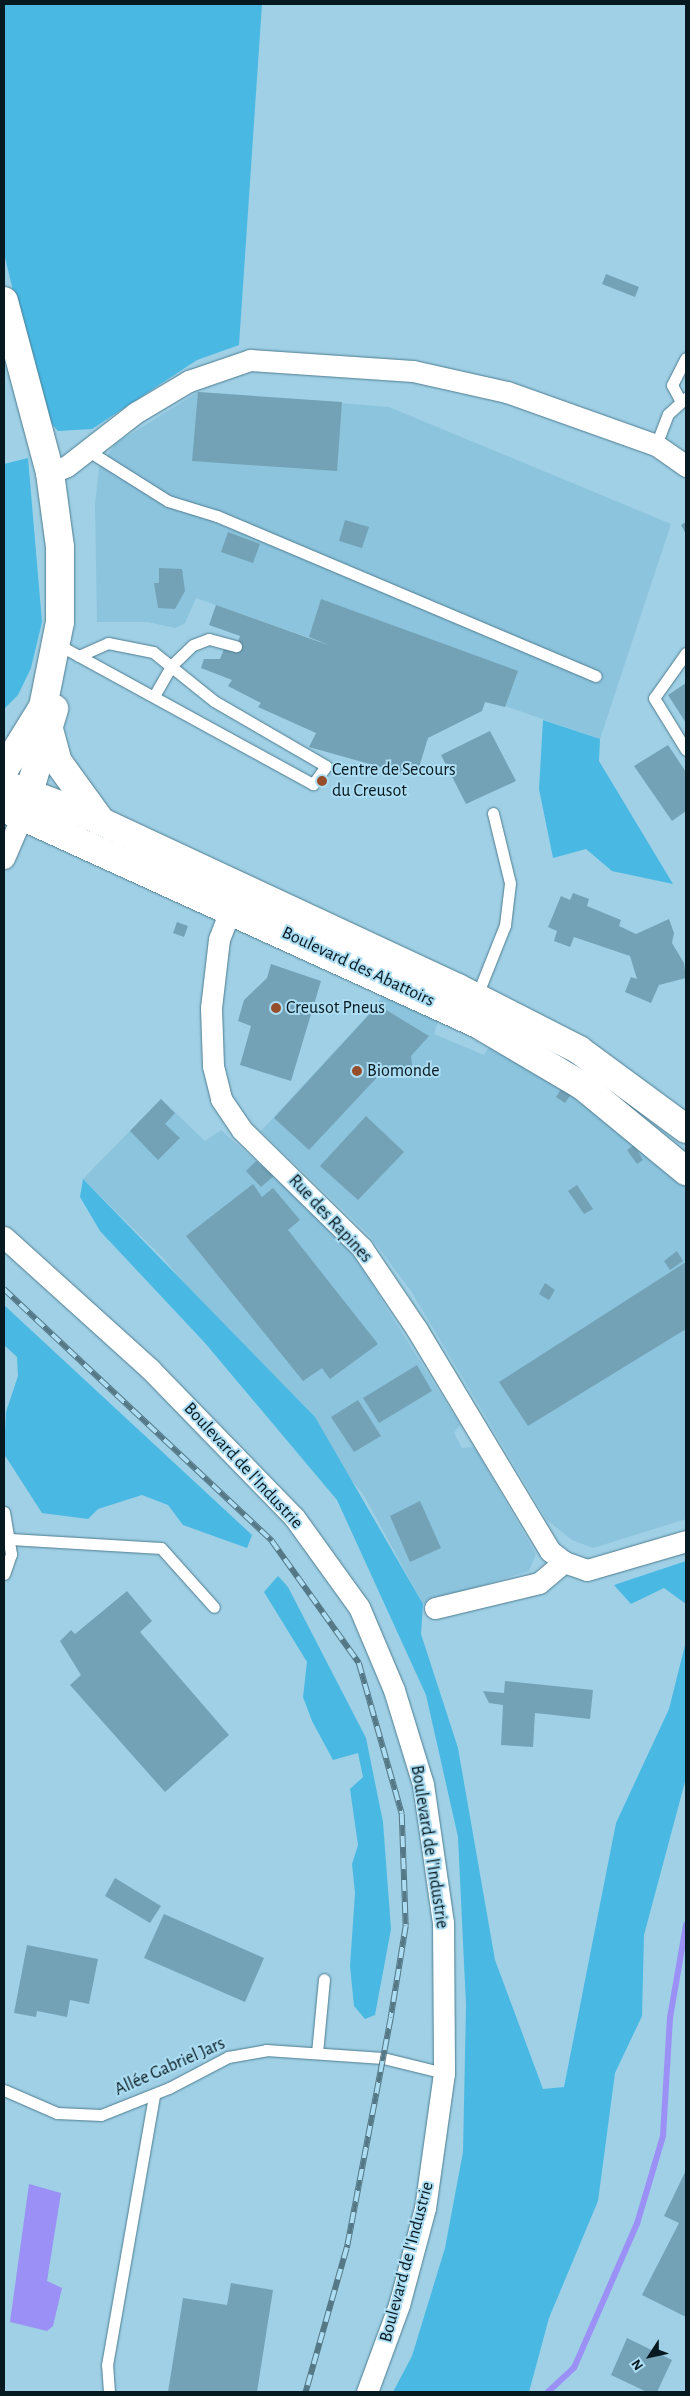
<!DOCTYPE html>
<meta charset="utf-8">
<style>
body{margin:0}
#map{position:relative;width:690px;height:2396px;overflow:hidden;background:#9fd0e5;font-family:"Alegreya Sans",sans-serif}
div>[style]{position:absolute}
.built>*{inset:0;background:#8cc4dd}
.green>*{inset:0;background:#49b9e4}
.water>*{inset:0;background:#9a90f5}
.stream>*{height:5.5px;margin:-2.75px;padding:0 2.75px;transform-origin:2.75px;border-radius:2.75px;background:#9a90f5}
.building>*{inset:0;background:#73a2b7}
.roads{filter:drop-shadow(0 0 1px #4e7c90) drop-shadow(0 0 1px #4e7c90)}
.service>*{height:11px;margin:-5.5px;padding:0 5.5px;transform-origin:5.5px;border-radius:5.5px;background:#fff}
.minor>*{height:21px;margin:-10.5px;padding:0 10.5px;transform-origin:10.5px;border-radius:10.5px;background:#fff}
.tertiary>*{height:28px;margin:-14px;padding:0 14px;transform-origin:14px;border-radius:14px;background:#fff}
.rail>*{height:5.5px;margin-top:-2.75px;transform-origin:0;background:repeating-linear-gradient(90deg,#acddf2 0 11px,#557886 0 22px);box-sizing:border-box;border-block:1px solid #557886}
.dots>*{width:14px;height:14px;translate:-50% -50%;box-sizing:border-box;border:2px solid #acddf2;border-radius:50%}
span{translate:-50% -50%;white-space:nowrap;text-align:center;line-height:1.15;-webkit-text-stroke:4px #acddf2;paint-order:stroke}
.poi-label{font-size:18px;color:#061920}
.left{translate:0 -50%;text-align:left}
.street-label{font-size:18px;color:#061920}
.frame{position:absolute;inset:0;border:5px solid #061920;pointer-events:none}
.north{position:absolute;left:625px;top:2331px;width:50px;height:50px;-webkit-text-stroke:4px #acddf2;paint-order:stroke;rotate:235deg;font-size:14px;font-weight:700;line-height:20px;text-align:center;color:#061920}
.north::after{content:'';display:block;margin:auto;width:18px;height:22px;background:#061920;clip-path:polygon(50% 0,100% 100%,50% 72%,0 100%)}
</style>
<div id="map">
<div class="built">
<div style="clip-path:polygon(198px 392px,389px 407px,671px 524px,600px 739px,196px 598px,185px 623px,175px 628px,148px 622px,97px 622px,95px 504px,99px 468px,115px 444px)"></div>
<div style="clip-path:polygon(383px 993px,439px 1018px,434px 1034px,484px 1055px,490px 1045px,563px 1086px,686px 1183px,686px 1519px,593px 1548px,572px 1540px,547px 1520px,411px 1291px,369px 1235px,261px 1131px,377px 1005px)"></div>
<div style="clip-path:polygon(161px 1099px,205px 1141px,221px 1130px,333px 1230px,356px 1259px,460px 1425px,454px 1433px,462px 1448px,474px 1447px,536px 1554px,529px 1571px,423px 1604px,363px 1494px,162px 1257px,83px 1179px)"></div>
</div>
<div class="green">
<div style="clip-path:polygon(4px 4px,262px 4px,239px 345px,197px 360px,92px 429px,58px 431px,42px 413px,4px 253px)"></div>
<div style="clip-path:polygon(28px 458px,42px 622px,31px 668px,18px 695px,4px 709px,4px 464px)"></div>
<div style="clip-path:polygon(543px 720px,600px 739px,599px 761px,673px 884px,612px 871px,586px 849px,553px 858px,539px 789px)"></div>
<div style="clip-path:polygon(83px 1179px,315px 1417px,423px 1604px,421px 1634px,458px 1748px,495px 1960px,543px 2089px,564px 2087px,616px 1823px,669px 1709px,686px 1641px,686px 1778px,644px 1935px,642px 2016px,615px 2073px,598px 2201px,549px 2318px,529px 2392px,393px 2392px,412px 2356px,445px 2248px,463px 2152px,466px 2005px,458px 1837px,426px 1695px,337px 1500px,205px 1343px,100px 1231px,80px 1197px)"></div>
<div style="clip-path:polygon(4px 1305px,252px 1535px,247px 1548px,183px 1525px,168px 1505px,142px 1495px,98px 1509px,88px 1519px,42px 1513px,4px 1454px,6px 1412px,18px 1376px,17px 1357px,4px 1345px)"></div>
<div style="clip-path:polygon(686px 1561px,686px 1604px,664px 1588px,631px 1604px,614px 1585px)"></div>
<div style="clip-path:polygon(278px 1576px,288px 1587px,366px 1738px,383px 1822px,391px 1929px,375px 2015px,365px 2019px,354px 2006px,350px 1966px,355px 1893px,352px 1864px,358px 1845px,350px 1789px,363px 1777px,358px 1753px,333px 1760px,312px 1721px,303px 1697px,307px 1662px,264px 1592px)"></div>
</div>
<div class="water">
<div style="clip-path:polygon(29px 2184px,61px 2193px,47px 2281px,62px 2288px,53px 2326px,47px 2331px,10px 2322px)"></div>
</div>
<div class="stream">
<div style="left:548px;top:2392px;width:35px;rotate:-43deg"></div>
<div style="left:574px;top:2368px;width:157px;rotate:-66.4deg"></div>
<div style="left:637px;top:2224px;width:92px;rotate:-73.5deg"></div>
<div style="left:663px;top:2136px;width:118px;rotate:-86.6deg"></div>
<div style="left:670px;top:2018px;width:94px;rotate:-80.2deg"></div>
</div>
<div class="building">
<div style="clip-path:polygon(606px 274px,639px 287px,635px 297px,602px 284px)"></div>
<div style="clip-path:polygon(198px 392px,342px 402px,337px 471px,192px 461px)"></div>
<div style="clip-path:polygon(345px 520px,369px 527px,362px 548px,339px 541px)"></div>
<div style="clip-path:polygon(686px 522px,686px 534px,681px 525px)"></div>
<div style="clip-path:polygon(228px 532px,260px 544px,253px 563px,221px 552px)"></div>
<div style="clip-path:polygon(159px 568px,182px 569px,185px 591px,175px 609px,158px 608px,154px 583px,159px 583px)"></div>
<div style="clip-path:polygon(321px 599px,518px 671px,505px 707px,485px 702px,482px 711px,428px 738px,416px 777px,309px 747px,316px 733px,258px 707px,261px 703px,228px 686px,232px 680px,201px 668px,204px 659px,220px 659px,224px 649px,239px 652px,235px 650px,240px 636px,209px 625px,216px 605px,331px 646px,309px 637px)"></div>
<div style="clip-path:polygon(686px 683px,686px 723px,668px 695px)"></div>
<div style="clip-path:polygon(490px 731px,516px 781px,466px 804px,441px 755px)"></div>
<div style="clip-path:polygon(668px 745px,686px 772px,686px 811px,672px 821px,634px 766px)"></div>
<div style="clip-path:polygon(573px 893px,589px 899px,587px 906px,621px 920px,619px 926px,636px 934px,669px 919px,674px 933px,672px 943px,684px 963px,686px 978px,659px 985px,651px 1003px,625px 992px,631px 977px,637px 979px,630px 956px,574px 937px,570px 947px,554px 941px,557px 931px,548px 927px,561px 896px,570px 900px)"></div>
<div style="clip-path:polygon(177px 922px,188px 926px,184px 937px,173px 933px)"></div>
<div style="clip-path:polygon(271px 964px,321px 981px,291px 1081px,240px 1065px,251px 1026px,238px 1021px,244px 1000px,267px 978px)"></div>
<div style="clip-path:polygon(378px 1005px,429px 1036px,411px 1056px,412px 1066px,401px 1068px,391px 1078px,383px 1071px,309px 1150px,274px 1118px)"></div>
<div style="clip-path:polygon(563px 1086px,572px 1093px,565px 1103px,556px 1097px)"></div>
<div style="clip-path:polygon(161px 1099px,175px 1113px,165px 1124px,180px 1138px,158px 1160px,130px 1131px)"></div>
<div style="clip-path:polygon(366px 1116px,404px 1152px,358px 1200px,320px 1166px)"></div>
<div style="clip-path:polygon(634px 1145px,643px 1160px,637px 1164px,627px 1150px)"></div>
<div style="clip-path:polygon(256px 1161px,274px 1176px,261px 1187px,246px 1171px)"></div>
<div style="clip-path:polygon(253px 1184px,262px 1197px,273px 1188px,300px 1220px,288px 1230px,378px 1344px,330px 1379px,322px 1368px,303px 1381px,186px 1236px)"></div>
<div style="clip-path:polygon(577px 1185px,593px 1209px,584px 1214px,568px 1191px)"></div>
<div style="clip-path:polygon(677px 1251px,683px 1261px,670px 1270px,664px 1261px)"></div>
<div style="clip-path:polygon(686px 1262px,686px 1329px,528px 1426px,499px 1382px)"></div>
<div style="clip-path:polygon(545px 1283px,555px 1290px,549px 1300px,539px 1294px)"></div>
<div style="clip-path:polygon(417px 1365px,432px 1391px,379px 1423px,363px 1398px)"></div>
<div style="clip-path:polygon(358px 1400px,381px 1436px,354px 1452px,331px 1417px)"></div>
<div style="clip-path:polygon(420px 1501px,441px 1548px,410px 1562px,390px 1516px)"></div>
<div style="clip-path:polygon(127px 1591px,152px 1621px,140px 1632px,229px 1735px,165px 1792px,70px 1685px,81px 1675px,60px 1641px,71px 1630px,75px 1634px)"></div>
<div style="clip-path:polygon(505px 1681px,593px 1690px,590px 1719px,535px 1713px,533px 1747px,501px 1745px,503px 1705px,489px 1703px,483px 1691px,504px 1693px)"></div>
<div style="clip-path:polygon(115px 1878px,161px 1906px,150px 1923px,105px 1896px)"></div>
<div style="clip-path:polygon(164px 1914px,264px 1958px,245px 2002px,144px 1958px)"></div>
<div style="clip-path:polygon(27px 1945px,98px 1959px,89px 2004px,70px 2000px,67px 2017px,37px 2011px,36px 2017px,14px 2013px)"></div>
<div style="clip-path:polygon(686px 2170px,686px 2317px,642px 2295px,679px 2223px,664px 2216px)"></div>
<div style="clip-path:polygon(231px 2283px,273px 2290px,257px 2392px,168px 2392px,183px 2298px,227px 2305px)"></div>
<div style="clip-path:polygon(627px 2338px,672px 2360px,657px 2392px,647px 2392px,611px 2375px)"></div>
</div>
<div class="roads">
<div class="service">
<div style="left:680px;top:400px;width:17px;rotate:-118deg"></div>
<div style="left:672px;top:385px;width:30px;rotate:-63deg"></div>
<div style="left:656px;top:445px;width:33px;rotate:-69deg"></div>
<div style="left:668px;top:414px;width:24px;rotate:-42deg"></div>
<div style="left:87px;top:450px;width:96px;rotate:32.2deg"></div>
<div style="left:168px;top:501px;width:51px;rotate:17deg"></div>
<div style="left:217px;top:516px;width:411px;rotate:22.9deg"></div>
<div style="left:57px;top:644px;width:292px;rotate:28.7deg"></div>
<div style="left:313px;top:784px;width:22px;rotate:-54deg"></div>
<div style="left:326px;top:766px;width:129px;rotate:-149.9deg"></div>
<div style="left:214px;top:701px;width:78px;rotate:-141.2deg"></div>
<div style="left:153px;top:652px;width:46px;rotate:-168.7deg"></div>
<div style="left:108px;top:643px;width:32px;rotate:156deg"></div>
<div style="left:686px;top:653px;width:55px;rotate:125.4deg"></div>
<div style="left:654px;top:698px;width:61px;rotate:58.4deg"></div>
<div style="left:154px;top:696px;width:34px;rotate:-60deg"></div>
<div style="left:171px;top:666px;width:30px;rotate:-44deg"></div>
<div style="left:193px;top:645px;width:17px;rotate:-21deg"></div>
<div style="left:209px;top:639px;width:28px;rotate:15deg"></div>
<div style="left:476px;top:998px;width:79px;rotate:-68.3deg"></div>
<div style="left:505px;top:925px;width:42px;rotate:-83.2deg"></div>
<div style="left:510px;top:883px;width:72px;rotate:-103.7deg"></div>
<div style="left:4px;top:1512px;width:43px;rotate:80.5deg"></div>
<div style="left:11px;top:1554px;width:21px;rotate:109deg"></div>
<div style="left:10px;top:1539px;width:151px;rotate:3.4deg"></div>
<div style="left:161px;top:1548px;width:79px;rotate:48.1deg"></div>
<div style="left:317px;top:2053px;width:74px;rotate:-84.6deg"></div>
<div style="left:4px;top:2090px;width:58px;rotate:23.5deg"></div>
<div style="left:57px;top:2113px;width:44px;rotate:2.6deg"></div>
<div style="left:101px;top:2115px;width:73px;rotate:-21.7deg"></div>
<div style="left:169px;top:2088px;width:67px;rotate:-27.7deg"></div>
<div style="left:228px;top:2057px;width:39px;rotate:-10deg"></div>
<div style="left:266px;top:2050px;width:117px;rotate:3.9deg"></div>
<div style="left:383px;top:2058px;width:63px;rotate:13.8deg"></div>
<div style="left:109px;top:2392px;width:27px;rotate:-94deg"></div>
<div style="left:107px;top:2365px;width:274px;rotate:-80.1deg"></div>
</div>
<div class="minor">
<div style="left:50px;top:473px;width:18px;rotate:-22deg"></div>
<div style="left:67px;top:466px;width:86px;rotate:-37.9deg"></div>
<div style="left:135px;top:413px;width:63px;rotate:-30.7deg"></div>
<div style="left:189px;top:381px;width:65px;rotate:-19deg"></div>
<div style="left:250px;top:360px;width:163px;rotate:3.9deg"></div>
<div style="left:413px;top:371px;width:96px;rotate:12.6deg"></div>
<div style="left:507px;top:392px;width:158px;rotate:19.6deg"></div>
<div style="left:656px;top:445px;width:37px;rotate:35deg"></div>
<div style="left:4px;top:858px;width:46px;rotate:-66.8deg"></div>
<div style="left:231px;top:908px;width:33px;rotate:111deg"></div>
<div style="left:219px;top:939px;width:69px;rotate:96.6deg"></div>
<div style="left:211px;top:1008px;width:58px;rotate:88deg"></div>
<div style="left:213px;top:1066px;width:34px;rotate:76deg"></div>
<div style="left:221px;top:1099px;width:37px;rotate:56deg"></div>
<div style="left:242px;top:1130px;width:168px;rotate:44.5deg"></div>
<div style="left:362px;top:1248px;width:97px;rotate:56deg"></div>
<div style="left:416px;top:1328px;width:260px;rotate:59deg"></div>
<div style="left:550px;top:1551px;width:18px;rotate:38deg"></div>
<div style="left:564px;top:1562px;width:24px;rotate:19deg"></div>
<div style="left:587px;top:1570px;width:103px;rotate:-16.3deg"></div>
<div style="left:4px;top:1237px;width:197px;rotate:42.1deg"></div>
<div style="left:150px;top:1369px;width:206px;rotate:45.8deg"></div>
<div style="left:294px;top:1517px;width:111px;rotate:54.2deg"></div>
<div style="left:359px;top:1607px;width:90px;rotate:67.1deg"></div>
<div style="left:394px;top:1690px;width:98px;rotate:72.9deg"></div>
<div style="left:423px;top:1784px;width:139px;rotate:81.8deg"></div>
<div style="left:443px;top:1922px;width:151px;rotate:89.6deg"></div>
<div style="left:444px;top:2073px;width:136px;rotate:98deg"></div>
<div style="left:425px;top:2208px;width:100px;rotate:105deg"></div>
<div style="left:399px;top:2305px;width:93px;rotate:110.2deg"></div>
<div style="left:435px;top:1608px;width:107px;rotate:-13.5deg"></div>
<div style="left:539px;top:1583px;width:33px;rotate:-40deg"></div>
</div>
<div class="tertiary">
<div style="left:4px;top:301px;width:178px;rotate:75deg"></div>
<div style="left:50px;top:473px;width:75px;rotate:82.3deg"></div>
<div style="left:60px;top:547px;width:75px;rotate:90deg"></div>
<div style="left:60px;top:622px;width:87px;rotate:101.3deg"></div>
<div style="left:43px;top:707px;width:74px;rotate:121.8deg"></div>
<div style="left:49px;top:729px;width:34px;rotate:75deg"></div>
<div style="left:58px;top:762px;width:72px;rotate:54.1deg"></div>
<div style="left:4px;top:784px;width:91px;rotate:20.6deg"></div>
<div style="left:89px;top:816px;width:407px;rotate:25deg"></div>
<div style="left:458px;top:988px;width:136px;rotate:27.1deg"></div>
<div style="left:579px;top:1050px;width:133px;rotate:36.4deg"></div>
<div style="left:4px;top:808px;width:521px;rotate:24.5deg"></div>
<div style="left:478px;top:1024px;width:122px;rotate:30.6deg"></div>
<div style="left:583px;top:1086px;width:134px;rotate:39.5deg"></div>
<div style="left:23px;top:812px;width:108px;rotate:-73.2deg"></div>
</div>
</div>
<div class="rail">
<div style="left:4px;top:1289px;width:368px;rotate:43.2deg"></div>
<div style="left:272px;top:1541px;width:150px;rotate:54.5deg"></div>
<div style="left:359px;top:1663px;width:157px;rotate:74.1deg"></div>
<div style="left:402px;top:1814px;width:112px;rotate:88deg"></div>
<div style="left:406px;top:1926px;width:93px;rotate:99.3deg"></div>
<div style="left:391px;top:2018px;width:234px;rotate:100.8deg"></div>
<div style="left:347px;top:2248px;width:150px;rotate:105.9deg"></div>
</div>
<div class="dots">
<div style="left:322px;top:781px;background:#954e29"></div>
<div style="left:276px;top:1008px;background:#954e29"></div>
<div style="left:357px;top:1071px;background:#954e29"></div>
</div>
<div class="poi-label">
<span class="left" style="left:332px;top:781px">Centre de Secours<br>du Creusot</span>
<span class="left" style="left:286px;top:1008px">Creusot Pneus</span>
<span class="left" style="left:367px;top:1071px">Biomonde</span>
</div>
<div class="street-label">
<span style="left:358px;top:967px;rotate:25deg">Boulevard des Abattoirs</span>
<span style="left:330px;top:1219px;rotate:47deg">Rue des Rapines</span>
<span style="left:243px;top:1466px;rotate:47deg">Boulevard de l'Industrie</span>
<span style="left:429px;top:1847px;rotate:81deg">Boulevard de l'Industrie</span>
<span style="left:170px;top:2067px;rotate:-24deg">Allée Gabriel Jars</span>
<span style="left:407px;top:2262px;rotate:-75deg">Boulevard de l'Industrie</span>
</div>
<div class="frame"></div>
<div class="north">N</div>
</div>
